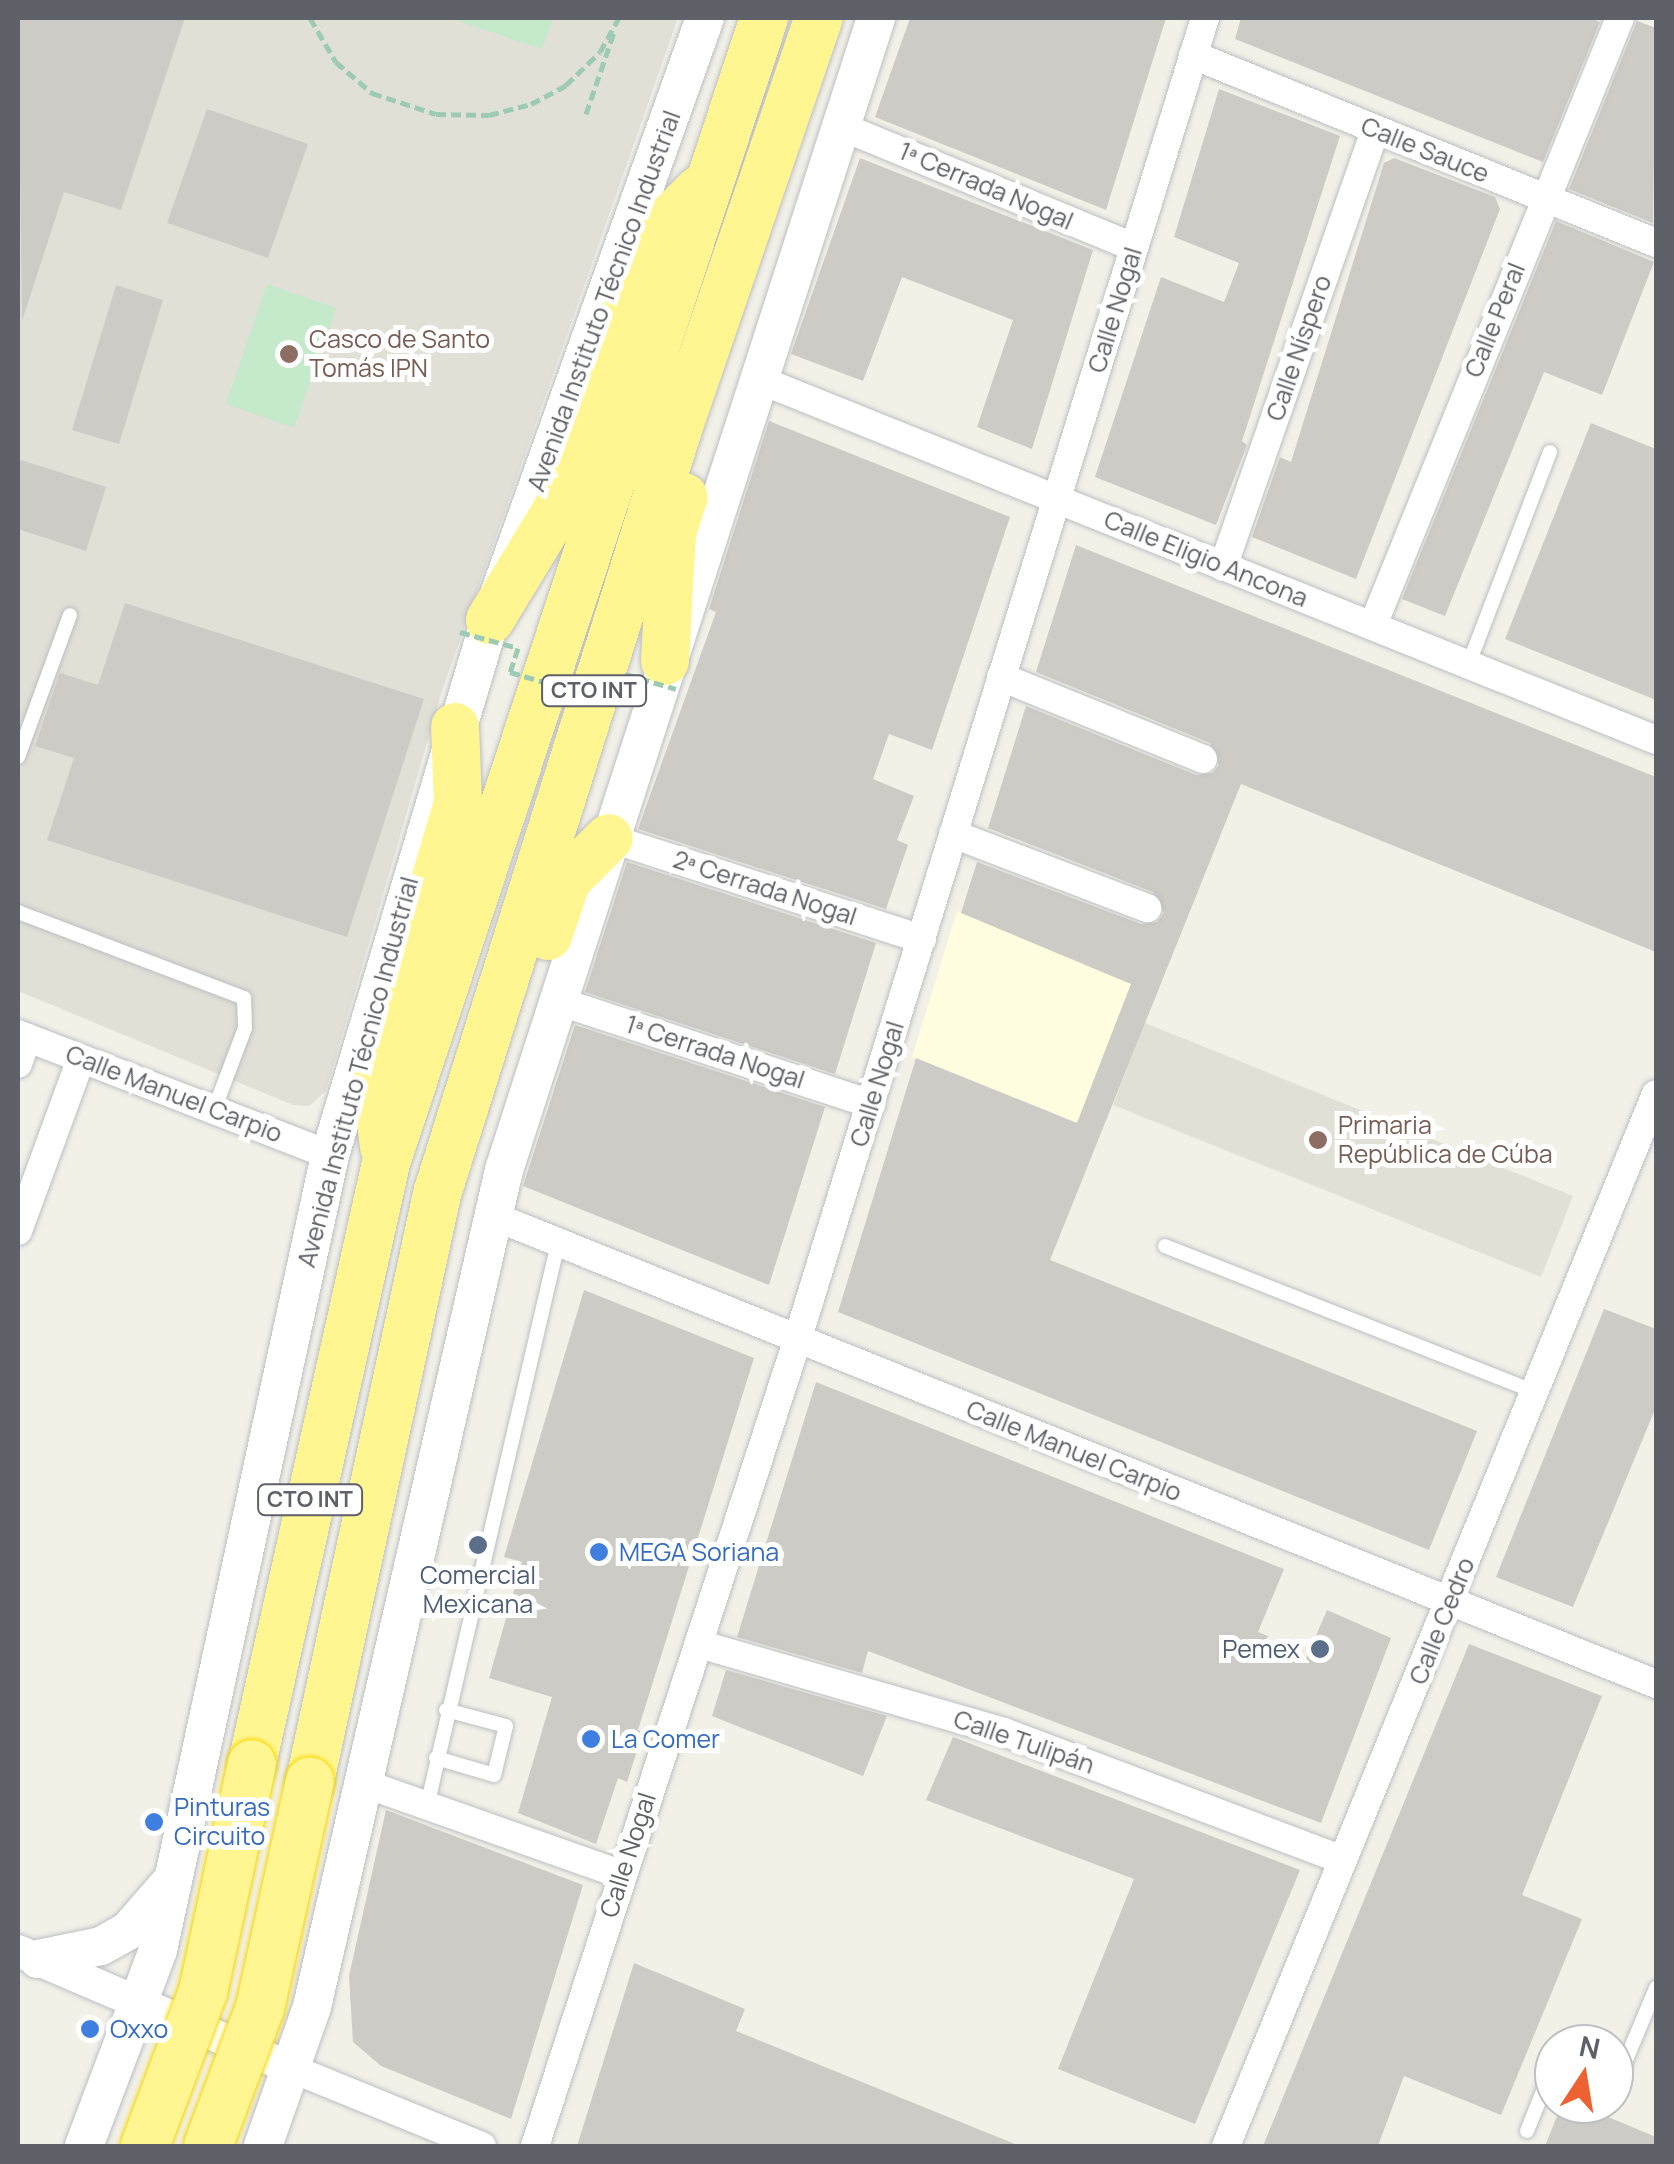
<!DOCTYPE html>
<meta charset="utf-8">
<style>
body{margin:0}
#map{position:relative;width:1674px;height:2164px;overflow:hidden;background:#f1f1e8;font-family:Manrope,sans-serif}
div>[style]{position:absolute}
.commercial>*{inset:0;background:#fffddf}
.education>*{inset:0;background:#e1e0d6}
.green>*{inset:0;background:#c4e9cb}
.building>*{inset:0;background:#cccbc5}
.path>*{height:5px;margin-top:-2.5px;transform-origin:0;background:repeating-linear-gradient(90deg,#9dcab2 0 10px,transparent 0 15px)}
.roads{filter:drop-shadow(0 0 2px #bcbec3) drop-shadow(0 0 2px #bcbec3)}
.service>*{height:14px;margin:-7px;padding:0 7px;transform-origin:7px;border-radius:7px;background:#fff}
.minor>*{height:28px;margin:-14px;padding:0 14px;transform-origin:14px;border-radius:14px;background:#fff}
.tertiary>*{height:32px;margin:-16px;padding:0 16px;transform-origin:16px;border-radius:16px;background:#fff}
.secondary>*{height:38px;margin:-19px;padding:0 19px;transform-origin:19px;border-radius:19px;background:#fff}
.motorway>*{height:48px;margin:-24px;padding:0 24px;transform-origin:24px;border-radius:24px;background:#fff691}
.path-bridge>*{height:5px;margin-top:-2.5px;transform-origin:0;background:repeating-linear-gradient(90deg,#9dcab2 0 10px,transparent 0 15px)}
.bridges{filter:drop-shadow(0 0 2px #f9d700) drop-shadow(0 0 2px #f9d700)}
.motorway-bridge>*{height:48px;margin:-24px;padding:0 24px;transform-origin:24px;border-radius:24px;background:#fff691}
.dots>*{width:28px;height:28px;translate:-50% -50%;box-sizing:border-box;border:5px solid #fff;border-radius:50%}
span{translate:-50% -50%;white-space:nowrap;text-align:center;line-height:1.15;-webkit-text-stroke:10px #fff;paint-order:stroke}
.shield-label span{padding:2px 8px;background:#fff;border:2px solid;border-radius:8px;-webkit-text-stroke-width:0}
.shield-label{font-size:22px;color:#5f6168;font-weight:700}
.street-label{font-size:25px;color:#5f6168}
.education-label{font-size:25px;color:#785e54}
.left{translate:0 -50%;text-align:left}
.shop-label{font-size:25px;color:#366cbe}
.service-label{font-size:25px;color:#4e5e75}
.right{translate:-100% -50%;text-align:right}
.frame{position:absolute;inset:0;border:20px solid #5f6168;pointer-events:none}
.north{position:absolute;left:1534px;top:2024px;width:100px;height:100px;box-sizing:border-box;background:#fff;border:2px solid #bfc0c3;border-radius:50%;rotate:12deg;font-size:28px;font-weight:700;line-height:40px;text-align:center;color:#5f6168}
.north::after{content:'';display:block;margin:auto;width:35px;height:45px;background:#ed6132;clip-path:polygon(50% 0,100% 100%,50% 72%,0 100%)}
</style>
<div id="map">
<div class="commercial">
<div style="clip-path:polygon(957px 911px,1131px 984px,1077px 1123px,912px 1057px)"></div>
</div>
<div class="education">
<div style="clip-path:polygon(18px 18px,678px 18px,442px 691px,326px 1091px,309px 1106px,293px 1105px,18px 991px)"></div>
<div style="clip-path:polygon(1145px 1023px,1573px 1196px,1541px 1277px,1113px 1105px)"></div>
</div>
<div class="green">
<div style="clip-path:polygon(449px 18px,553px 18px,542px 49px)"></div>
<div style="clip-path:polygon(267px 284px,336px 308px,294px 428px,226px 404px)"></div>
</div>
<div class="building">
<div style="clip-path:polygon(18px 18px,185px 18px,121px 210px,64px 192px,22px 321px)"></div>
<div style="clip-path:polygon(910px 18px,1166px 18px,1106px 210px,875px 117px)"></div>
<div style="clip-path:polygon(1241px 18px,1590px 18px,1600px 22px,1543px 162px,1235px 39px)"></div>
<div style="clip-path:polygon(1637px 21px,1656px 28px,1653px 223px,1569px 189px)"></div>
<div style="clip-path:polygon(1219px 89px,1340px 136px,1242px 441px,1247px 445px,1216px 525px,1095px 477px,1161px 277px,1224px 302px,1239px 263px,1174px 237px)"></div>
<div style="clip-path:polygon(207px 109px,308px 144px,268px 258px,167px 223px)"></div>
<div style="clip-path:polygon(860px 158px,1093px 250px,1032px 449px,977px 427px,1013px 320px,902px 277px,863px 381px,791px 354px)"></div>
<div style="clip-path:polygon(1394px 158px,1495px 197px,1500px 209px,1356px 579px,1252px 537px,1280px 457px,1291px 462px,1384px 163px)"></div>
<div style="clip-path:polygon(1556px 221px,1654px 262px,1602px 395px,1544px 372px,1445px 616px,1402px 599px)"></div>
<div style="clip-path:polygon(116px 285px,163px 300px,119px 444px,72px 430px)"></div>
<div style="clip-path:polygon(769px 421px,1010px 517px,932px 750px,889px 734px,873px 779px,914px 796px,897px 840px,908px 845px,886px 909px,638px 829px,716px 612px,709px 609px)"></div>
<div style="clip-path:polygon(1591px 423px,1656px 449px,1656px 700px,1505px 639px)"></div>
<div style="clip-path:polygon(18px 459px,106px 487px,86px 551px,18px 529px)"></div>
<div style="clip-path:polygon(1076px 545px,1656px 777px,1656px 952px,1241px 784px,1050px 1260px,1477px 1431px,1429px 1550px,838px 1312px,916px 1058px,1077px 1123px,1131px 984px,961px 913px,977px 862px,1141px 924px,1157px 922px,1164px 913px,1153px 892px,988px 828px,1026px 706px,1196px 775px,1213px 773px,1219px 765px,1210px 743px,1036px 672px)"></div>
<div style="clip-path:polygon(125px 603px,424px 699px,347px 937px,47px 840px,74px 758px,35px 746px,51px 699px,60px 673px,98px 685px)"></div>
<div style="clip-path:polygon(627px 862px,876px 943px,835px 1074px,585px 992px)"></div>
<div style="clip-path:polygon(575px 1025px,825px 1107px,769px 1285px,523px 1186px)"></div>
<div style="clip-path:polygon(584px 1290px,754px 1358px,638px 1730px,643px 1732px,627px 1782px,618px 1778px,596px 1844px,518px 1813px,552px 1697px,489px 1678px,522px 1562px,504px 1557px)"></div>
<div style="clip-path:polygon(1604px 1309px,1656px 1329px,1656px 1407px,1573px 1607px,1496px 1577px)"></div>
<div style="clip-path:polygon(816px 1382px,1284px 1569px,1258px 1632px,1268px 1636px,1264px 1644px,1305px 1661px,1327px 1610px,1391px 1638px,1321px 1823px,868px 1651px,862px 1673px,737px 1637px)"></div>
<div style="clip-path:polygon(1469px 1644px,1602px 1696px,1522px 1895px,1582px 1919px,1501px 2115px,1404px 2076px,1378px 2146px,1263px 2146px)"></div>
<div style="clip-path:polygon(726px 1670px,887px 1716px,863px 1776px,712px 1716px)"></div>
<div style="clip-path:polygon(953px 1737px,1300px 1870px,1195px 2124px,1058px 2069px,1134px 1879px,926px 1800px)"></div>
<div style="clip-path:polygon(386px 1810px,583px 1885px,511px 2119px,381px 2066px,353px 2042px,349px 1976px)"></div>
<div style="clip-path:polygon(634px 1963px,745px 2009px,736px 2031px,1020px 2146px,577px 2146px)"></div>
<div style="clip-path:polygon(1562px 2104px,1577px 2104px,1656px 2137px,1656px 2146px,1545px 2146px)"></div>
</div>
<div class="path">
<div style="left:310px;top:18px;width:51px;rotate:59.4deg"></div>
<div style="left:336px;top:62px;width:48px;rotate:40.7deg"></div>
<div style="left:372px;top:93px;width:67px;rotate:18.2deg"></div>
<div style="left:436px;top:114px;width:53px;rotate:1.1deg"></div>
<div style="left:489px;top:115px;width:43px;rotate:-14.7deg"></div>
<div style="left:531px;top:104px;width:40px;rotate:-28deg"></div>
<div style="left:566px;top:85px;width:47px;rotate:-44.1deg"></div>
<div style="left:600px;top:52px;width:39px;rotate:-61deg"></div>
<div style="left:586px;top:114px;width:87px;rotate:-71.1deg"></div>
</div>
<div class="roads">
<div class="service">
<div style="left:1469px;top:663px;width:226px;rotate:-69deg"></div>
<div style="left:18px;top:757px;width:151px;rotate:-69.9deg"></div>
<div style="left:18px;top:912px;width:242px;rotate:20.8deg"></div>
<div style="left:244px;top:998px;width:30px;rotate:88deg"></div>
<div style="left:245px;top:1028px;width:88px;rotate:110.7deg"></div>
<div style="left:1165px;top:1246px;width:398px;rotate:21.5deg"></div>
<div style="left:436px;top:1758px;width:60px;rotate:16.3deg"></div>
<div style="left:494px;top:1775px;width:50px;rotate:-76.2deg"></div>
<div style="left:506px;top:1726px;width:62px;rotate:-165.1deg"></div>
<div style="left:427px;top:1806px;width:578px;rotate:-76.9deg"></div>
<div style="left:1614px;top:2067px;width:9px"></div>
<div style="left:1623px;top:2067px;width:86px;rotate:-67.3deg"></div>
<div style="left:1527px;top:2131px;width:72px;rotate:-68.1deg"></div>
</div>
<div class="minor">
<div style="left:1193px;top:55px;width:500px;rotate:22.1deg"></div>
<div style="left:840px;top:126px;width:317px;rotate:22.4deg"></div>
<div style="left:755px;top:378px;width:971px;rotate:21.89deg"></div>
<div style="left:1223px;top:567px;width:463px;rotate:-70.8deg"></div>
<div style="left:1373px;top:625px;width:655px;rotate:-67.86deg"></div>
<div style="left:1001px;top:677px;width:218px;rotate:22.1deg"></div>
<div style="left:953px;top:834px;width:208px;rotate:20.9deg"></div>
<div style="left:609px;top:838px;width:329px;rotate:17.9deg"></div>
<div style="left:558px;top:1001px;width:330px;rotate:18.2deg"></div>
<div style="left:18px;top:1034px;width:335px;rotate:21.2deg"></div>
<div style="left:18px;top:1064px;width:28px;rotate:-71deg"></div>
<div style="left:493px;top:1216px;width:1254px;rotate:21.92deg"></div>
<div style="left:18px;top:1231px;width:183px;rotate:-69.9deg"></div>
<div style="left:699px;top:1644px;width:317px;rotate:16.1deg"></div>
<div style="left:1004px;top:1732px;width:362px;rotate:20.7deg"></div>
<div style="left:363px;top:1783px;width:273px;rotate:19.5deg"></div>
<div style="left:293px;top:2069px;width:204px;rotate:22.2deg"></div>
<div style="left:535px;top:2146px;width:847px;rotate:-71.97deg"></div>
<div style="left:797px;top:1341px;width:1384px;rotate:-72.86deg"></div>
<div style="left:1226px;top:2146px;width:1136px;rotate:-67.77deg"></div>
</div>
<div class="tertiary">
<div style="left:18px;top:1951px;width:299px;rotate:23.2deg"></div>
</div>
<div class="secondary">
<div style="left:38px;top:1959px;width:64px;rotate:-11.7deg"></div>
<div style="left:101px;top:1946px;width:31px;rotate:-29deg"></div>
<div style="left:128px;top:1931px;width:62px;rotate:-48.9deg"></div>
<div style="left:84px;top:2146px;width:210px;rotate:-69.3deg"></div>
<div style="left:158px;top:1950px;width:813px;rotate:-77.79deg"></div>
<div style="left:330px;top:1155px;width:558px;rotate:-73.35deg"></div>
<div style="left:490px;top:620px;width:639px;rotate:-70.35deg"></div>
<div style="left:263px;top:2146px;width:147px;rotate:-70.6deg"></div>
<div style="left:312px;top:2007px;width:859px;rotate:-77.08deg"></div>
<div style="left:504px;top:1170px;width:1211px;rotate:-72.1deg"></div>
</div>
<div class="motorway">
<div style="left:490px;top:620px;width:131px;rotate:-58.7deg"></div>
<div style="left:558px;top:508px;width:288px;rotate:-70.7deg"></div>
<div style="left:653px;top:236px;width:66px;rotate:-45deg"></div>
<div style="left:665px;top:661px;width:128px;rotate:-86.9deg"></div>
<div style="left:672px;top:533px;width:38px;rotate:-72deg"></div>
<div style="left:548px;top:936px;width:59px;rotate:-71.3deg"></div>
<div style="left:567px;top:880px;width:59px;rotate:-45deg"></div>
<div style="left:384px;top:1147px;width:67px;rotate:-96.8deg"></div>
<div style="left:376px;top:1080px;width:288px;rotate:-73.5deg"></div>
<div style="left:458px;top:804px;width:77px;rotate:-92.2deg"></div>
<div style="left:252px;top:1764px;width:616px;rotate:-77.43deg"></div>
<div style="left:386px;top:1163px;width:1206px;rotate:-71.73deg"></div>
<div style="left:310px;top:1781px;width:601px;rotate:-77.79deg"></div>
<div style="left:437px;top:1194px;width:805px;rotate:-72.51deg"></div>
<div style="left:679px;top:426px;width:431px;rotate:-71.1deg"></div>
</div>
</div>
<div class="path-bridge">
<div style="left:460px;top:632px;width:60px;rotate:15.4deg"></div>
<div style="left:518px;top:648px;width:25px;rotate:108deg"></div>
<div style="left:510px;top:672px;width:110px;rotate:16.3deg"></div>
<div style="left:616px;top:703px;width:30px;rotate:-73deg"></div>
<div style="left:625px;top:674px;width:53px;rotate:16.4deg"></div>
</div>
<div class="bridges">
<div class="motorway-bridge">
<div style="left:145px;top:2146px;width:165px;rotate:-69.4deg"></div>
<div style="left:203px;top:1992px;width:233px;rotate:-77.9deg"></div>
<div style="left:208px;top:2146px;width:147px;rotate:-69.4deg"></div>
<div style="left:260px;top:2008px;width:232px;rotate:-77.6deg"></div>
</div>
</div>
<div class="dots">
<div style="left:289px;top:354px;background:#8d6e63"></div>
<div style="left:1318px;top:1140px;background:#8d6e63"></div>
<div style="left:478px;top:1545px;background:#5c6f8a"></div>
<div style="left:599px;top:1552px;background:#3f7fe0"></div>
<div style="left:1320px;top:1649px;background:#5c6f8a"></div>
<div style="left:591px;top:1739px;background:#3f7fe0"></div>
<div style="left:154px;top:1822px;background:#3f7fe0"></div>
<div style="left:90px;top:2029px;background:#3f7fe0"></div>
</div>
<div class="shield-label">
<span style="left:594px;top:691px">CTO INT</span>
<span style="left:310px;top:1500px">CTO INT</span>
</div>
<div class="street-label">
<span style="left:1425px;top:150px;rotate:22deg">Calle Sauce</span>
<span style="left:986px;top:186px;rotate:23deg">1ª Cerrada Nogal</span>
<span style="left:604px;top:301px;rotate:-70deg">Avenida Instituto Técnico Industrial</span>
<span style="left:1115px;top:310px;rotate:-73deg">Calle Nogal</span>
<span style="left:1495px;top:320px;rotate:-68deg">Calle Peral</span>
<span style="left:1299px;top:348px;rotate:-71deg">Calle Níspero</span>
<span style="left:1206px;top:559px;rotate:22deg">Calle Eligio Ancona</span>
<span style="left:765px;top:888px;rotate:18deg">2ª Cerrada Nogal</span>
<span style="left:715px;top:1052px;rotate:18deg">1ª Cerrada Nogal</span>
<span style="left:358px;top:1072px;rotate:-75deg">Avenida Instituto Técnico Industrial</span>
<span style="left:877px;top:1084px;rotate:-73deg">Calle Nogal</span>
<span style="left:174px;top:1094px;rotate:21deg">Calle Manuel Carpio</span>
<span style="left:1074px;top:1451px;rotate:22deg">Calle Manuel Carpio</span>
<span style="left:1442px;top:1621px;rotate:-68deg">Calle Cedro</span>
<span style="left:1024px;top:1742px;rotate:19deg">Calle Tulipán</span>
<span style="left:628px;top:1855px;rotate:-72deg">Calle Nogal</span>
</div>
<div class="education-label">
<span class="left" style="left:309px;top:354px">Casco de Santo<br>Tomás IPN</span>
<span class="left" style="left:1338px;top:1140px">Primaria<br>República de Cúba</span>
</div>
<div class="shop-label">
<span class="left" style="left:619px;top:1552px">MEGA Soriana</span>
<span class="left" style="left:611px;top:1739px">La Comer</span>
<span class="left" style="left:174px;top:1822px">Pinturas<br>Circuito</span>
<span class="left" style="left:110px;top:2029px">Oxxo</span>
</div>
<div class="service-label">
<span style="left:478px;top:1590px">Comercial<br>Mexicana</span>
<span class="right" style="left:1300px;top:1649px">Pemex</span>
</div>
<div class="frame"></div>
<div class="north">N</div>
</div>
